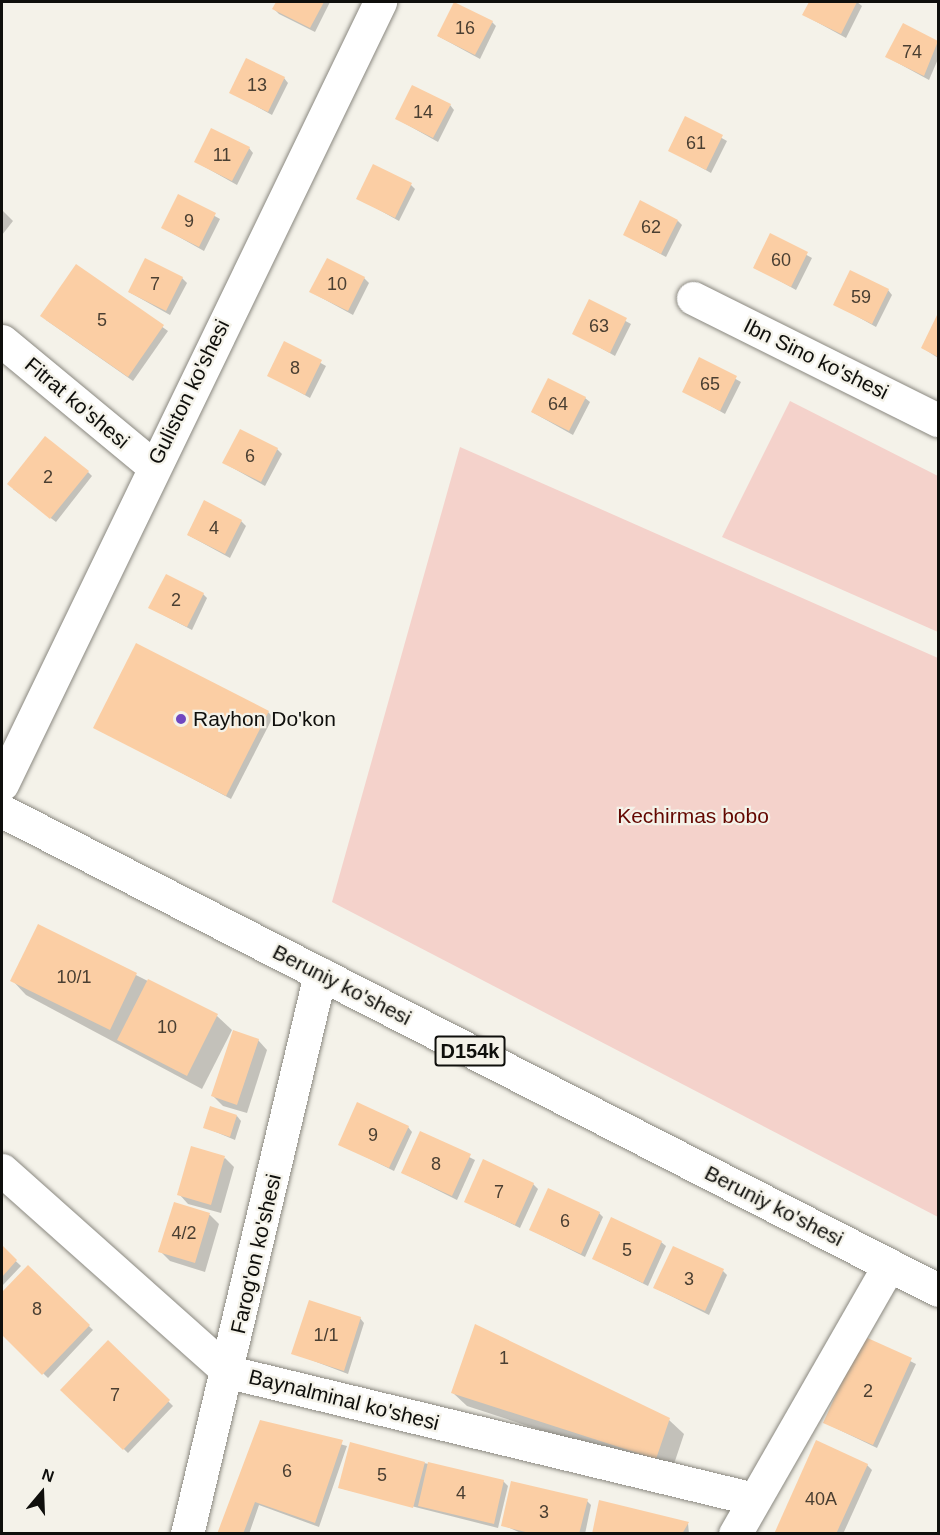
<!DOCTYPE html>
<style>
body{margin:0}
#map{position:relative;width:940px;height:1535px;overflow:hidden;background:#f4f2e9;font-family:Arial,sans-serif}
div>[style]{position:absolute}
.green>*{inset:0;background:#f4d2cb}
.shadow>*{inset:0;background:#0003}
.building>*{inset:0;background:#fbcea4}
.roads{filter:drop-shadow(0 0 2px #8a8880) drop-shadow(0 0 2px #8a8880)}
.street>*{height:33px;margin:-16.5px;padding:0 16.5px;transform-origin:16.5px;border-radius:16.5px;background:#fff}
.primary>*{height:33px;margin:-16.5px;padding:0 16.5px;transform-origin:16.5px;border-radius:16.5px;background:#fff}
.dots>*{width:16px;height:16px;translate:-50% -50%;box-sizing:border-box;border:3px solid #f4f2e9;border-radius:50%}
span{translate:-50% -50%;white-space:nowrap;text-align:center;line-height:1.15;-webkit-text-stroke:4.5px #f4f2e9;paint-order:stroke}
.number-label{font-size:18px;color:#4a3f32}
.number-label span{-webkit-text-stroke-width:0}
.shield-label span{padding:2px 4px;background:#f4f2e9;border:2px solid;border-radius:4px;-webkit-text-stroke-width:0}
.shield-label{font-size:20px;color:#0f0f0c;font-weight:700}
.street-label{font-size:21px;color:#0f0f0c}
.poi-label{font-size:21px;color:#0f0f0c}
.left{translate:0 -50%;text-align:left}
.park-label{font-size:21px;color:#630700}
.frame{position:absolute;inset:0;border:3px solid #0f0f0c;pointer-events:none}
.north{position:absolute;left:12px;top:1463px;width:60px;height:60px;-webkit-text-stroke:4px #f4f2e9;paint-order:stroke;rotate:19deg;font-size:16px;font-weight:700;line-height:24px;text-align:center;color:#0f0f0c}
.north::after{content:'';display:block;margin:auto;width:21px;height:27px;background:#0f0f0c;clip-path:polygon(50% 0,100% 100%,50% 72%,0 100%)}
</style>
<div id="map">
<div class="green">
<div style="clip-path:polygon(790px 401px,938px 476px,938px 632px,722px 537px)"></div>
<div style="clip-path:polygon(460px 447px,938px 658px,938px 1217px,332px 902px)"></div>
</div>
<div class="shadow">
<div style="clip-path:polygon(278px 2px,330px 2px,315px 32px,279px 14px,274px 9px)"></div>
<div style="clip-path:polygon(811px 2px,857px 2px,862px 6px,846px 38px,804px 15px)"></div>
<div style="clip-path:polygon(492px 22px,496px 26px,480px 59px,438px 36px)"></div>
<div style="clip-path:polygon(903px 25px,938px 42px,938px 59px,929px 80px,887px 57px)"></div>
<div style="clip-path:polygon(284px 78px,288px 83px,272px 115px,231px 92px)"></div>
<div style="clip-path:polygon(450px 105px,454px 110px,438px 142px,397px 119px)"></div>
<div style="clip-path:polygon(686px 118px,727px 141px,711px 173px,670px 150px)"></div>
<div style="clip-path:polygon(249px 148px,253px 153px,237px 185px,196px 162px)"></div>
<div style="clip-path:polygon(411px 185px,415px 189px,399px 221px,358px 198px)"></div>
<div style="clip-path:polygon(179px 196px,220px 219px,204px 251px,163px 228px)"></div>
<div style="clip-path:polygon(2px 210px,13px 221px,2px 235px)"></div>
<div style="clip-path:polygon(678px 221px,682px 225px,666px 257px,625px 235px)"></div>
<div style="clip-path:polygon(771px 235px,812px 258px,796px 290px,755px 267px)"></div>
<div style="clip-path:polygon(76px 266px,168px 331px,133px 381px,46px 320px)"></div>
<div style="clip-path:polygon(182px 278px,187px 283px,170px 315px,129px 292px)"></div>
<div style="clip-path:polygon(364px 278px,369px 283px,353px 315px,311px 292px)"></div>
<div style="clip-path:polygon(888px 290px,892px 295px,876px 327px,835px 304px)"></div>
<div style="clip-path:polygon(589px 301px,631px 324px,615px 356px,574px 333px)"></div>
<div style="clip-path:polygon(938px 316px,938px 358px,923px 348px)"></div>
<div style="clip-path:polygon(285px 343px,326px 366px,310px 398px,269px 375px)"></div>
<div style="clip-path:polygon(700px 359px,741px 382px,725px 414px,684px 391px)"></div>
<div style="clip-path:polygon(585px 398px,590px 402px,573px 435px,532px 412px)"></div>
<div style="clip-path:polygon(277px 449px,282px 454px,265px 486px,224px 463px)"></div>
<div style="clip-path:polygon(88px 472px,92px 476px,56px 522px,13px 489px)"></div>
<div style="clip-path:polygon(241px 521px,246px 526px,230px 558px,188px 535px)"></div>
<div style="clip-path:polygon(203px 594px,207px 598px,192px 630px,150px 608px)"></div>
<div style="clip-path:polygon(268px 712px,273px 717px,231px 799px,95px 727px)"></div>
<div style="clip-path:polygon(39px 926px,217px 1016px,232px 1030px,202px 1089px,26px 995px,12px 980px)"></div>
<div style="clip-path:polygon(258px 1040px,267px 1050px,247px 1113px,223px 1106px,213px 1096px)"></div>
<div style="clip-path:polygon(237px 1116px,241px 1121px,235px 1140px,204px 1127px)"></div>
<div style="clip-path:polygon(408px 1127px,412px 1132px,394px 1171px,340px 1144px)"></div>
<div style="clip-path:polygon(421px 1133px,475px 1160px,457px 1200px,403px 1173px)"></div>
<div style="clip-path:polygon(225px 1158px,234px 1167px,221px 1213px,188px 1204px,179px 1194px)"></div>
<div style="clip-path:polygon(533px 1184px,538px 1189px,520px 1228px,465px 1201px)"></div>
<div style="clip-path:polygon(175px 1204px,210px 1215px,219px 1224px,205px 1272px,170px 1261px,160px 1251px)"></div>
<div style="clip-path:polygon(599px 1213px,603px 1217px,585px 1257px,531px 1230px)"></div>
<div style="clip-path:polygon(661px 1242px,666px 1246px,648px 1286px,594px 1259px)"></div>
<div style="clip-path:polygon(2px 1248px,21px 1266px,2px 1286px)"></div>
<div style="clip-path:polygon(28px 1267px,93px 1330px,48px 1378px,2px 1333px,2px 1294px)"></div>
<div style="clip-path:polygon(723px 1271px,727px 1275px,709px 1315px,655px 1288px)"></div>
<div style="clip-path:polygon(360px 1318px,364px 1323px,348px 1374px,293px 1353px)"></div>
<div style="clip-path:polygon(476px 1326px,669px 1420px,684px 1434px,671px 1473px,467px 1406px,452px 1392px)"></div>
<div style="clip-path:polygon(864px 1338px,916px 1364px,877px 1448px,825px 1423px)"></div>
<div style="clip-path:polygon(108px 1342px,173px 1406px,128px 1453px,62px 1390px)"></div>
<div style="clip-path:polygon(261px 1422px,347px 1446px,319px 1527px,259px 1505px,249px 1534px,219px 1534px)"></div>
<div style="clip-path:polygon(424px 1463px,503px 1481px,508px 1486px,498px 1528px,340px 1488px)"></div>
<div style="clip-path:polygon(867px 1465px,872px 1470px,843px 1534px,775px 1534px)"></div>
<div style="clip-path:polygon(587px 1501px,591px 1505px,585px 1534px,523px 1534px,503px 1525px)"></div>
<div style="clip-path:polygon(688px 1523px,689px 1534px,593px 1534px)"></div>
</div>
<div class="building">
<div style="clip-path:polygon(276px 2px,324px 2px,310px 28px,272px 9px)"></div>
<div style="clip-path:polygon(454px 2px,493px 21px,475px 55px,437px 36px)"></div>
<div style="clip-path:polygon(809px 2px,857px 2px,841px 34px,802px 15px)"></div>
<div style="clip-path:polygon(903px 23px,938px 41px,924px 76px,885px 57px)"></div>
<div style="clip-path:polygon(246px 58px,285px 77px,268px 112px,229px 93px)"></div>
<div style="clip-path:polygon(412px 85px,451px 104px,433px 138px,395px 119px)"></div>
<div style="clip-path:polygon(685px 116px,723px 135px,706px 170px,668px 151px)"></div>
<div style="clip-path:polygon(211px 128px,250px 147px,232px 181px,194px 162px)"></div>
<div style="clip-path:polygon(373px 164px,412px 183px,395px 218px,356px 199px)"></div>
<div style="clip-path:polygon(178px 194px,216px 213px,199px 247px,161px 228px)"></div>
<div style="clip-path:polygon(640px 200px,678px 220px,661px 254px,623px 235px)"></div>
<div style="clip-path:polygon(770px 233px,808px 252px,791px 287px,753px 268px)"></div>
<div style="clip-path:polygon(145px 258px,183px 277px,166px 311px,128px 292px)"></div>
<div style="clip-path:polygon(327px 258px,365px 277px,348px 311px,309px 292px)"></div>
<div style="clip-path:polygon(76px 264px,164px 325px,128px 377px,40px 316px)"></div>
<div style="clip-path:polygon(850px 270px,889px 289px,872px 324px,833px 305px)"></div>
<div style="clip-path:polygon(589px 299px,627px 318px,610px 353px,572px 334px)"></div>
<div style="clip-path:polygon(938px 313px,938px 357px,921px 348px)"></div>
<div style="clip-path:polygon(284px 341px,322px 360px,305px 395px,267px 376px)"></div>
<div style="clip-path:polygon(699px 357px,737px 376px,720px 411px,682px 392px)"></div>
<div style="clip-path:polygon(548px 378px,586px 397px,569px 431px,531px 412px)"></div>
<div style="clip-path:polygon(240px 429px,278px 448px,261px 482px,222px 463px)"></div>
<div style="clip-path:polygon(45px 436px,89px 471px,50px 519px,7px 484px)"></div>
<div style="clip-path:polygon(204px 500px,242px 520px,225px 554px,187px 535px)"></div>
<div style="clip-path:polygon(166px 574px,204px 593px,187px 627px,148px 608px)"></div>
<div style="clip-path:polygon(136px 643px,269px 711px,226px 796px,93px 728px)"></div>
<div style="clip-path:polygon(38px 924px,137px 973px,110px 1030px,10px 981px)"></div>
<div style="clip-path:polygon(148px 979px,218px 1014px,187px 1076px,117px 1040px)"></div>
<div style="clip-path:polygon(233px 1030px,259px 1039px,237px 1105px,211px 1096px)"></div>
<div style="clip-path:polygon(357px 1102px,409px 1126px,389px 1168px,338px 1145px)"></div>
<div style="clip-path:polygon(210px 1106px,237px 1115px,230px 1137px,203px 1128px)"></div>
<div style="clip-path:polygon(420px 1131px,471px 1154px,452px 1196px,401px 1173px)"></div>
<div style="clip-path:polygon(191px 1146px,225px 1156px,211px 1205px,177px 1195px)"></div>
<div style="clip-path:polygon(483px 1159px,534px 1183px,515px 1225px,464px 1202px)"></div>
<div style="clip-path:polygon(548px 1188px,600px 1212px,581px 1254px,529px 1230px)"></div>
<div style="clip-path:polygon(174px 1202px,210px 1213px,195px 1263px,158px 1252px)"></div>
<div style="clip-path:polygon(611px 1217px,662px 1241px,643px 1283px,592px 1259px)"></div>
<div style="clip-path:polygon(2px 1245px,17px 1260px,2px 1277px)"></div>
<div style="clip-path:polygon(673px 1246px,724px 1269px,705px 1311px,653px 1288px)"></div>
<div style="clip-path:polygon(28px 1265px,90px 1325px,42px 1375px,2px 1335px,2px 1292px)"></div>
<div style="clip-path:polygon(309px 1300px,361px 1317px,344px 1371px,291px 1354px)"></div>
<div style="clip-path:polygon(475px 1324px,670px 1418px,656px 1459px,451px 1393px)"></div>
<div style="clip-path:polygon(863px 1336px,912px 1358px,873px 1445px,823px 1423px)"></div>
<div style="clip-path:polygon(108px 1340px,170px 1400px,123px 1450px,60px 1390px)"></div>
<div style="clip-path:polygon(260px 1420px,343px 1440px,315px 1523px,255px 1502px,243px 1534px,217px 1534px)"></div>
<div style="clip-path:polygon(816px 1440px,868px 1464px,836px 1534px,774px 1534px)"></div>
<div style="clip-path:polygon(350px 1442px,425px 1462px,413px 1508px,338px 1488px)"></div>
<div style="clip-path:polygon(428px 1462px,504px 1480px,494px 1524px,418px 1506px)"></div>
<div style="clip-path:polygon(511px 1481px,588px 1499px,579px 1534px,534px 1534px,501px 1526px)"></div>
<div style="clip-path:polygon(599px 1500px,689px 1522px,682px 1534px,592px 1534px)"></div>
</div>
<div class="roads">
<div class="street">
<div style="left:693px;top:298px;width:274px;rotate:26.5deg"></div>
<div style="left:2px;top:341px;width:196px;rotate:39.6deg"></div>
<div style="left:2px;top:784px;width:869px;rotate:-64.2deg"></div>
<div style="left:2px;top:1170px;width:304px;rotate:41.7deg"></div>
<div style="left:229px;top:1372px;width:540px;rotate:13.6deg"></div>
<div style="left:187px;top:1534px;width:576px;rotate:-76.64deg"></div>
<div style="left:735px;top:1534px;width:310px;rotate:-60.2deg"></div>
</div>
<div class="primary">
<div style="left:2px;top:811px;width:1051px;rotate:27.1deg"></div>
</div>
</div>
<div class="dots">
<div style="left:181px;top:719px;background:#7047c0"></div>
</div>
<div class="number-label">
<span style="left:465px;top:28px">16</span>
<span style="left:912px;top:52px">74</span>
<span style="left:257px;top:85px">13</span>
<span style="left:423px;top:112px">14</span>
<span style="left:696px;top:143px">61</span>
<span style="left:222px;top:155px">11</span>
<span style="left:189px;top:221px">9</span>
<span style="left:651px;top:227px">62</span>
<span style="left:781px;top:260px">60</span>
<span style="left:155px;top:284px">7</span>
<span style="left:337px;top:284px">10</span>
<span style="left:861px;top:297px">59</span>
<span style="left:102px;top:320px">5</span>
<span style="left:599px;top:326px">63</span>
<span style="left:295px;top:368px">8</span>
<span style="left:710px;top:384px">65</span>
<span style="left:558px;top:404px">64</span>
<span style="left:250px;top:456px">6</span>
<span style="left:48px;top:477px">2</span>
<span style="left:214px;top:528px">4</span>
<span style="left:176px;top:600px">2</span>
<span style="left:74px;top:977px">10/1</span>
<span style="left:167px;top:1027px">10</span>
<span style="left:373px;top:1135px">9</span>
<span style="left:436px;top:1164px">8</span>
<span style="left:499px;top:1192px">7</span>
<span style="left:565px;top:1221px">6</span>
<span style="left:184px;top:1233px">4/2</span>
<span style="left:627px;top:1250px">5</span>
<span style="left:689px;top:1279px">3</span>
<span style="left:37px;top:1309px">8</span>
<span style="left:326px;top:1335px">1/1</span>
<span style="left:504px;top:1358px">1</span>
<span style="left:868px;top:1391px">2</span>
<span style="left:115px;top:1395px">7</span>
<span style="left:287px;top:1471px">6</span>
<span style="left:382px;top:1475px">5</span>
<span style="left:461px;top:1493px">4</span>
<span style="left:821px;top:1499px">40A</span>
<span style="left:544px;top:1512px">3</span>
</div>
<div class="shield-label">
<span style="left:470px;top:1051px">D154k</span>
</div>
<div class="street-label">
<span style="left:816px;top:359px;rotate:26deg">Ibn Sino ko'shesi</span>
<span style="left:189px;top:392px;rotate:-64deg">Guliston ko'shesi</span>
<span style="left:77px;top:403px;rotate:40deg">Fitrat ko'shesi</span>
<span style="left:342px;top:985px;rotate:27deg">Beruniy ko'shesi</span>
<span style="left:774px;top:1206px;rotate:27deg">Beruniy ko'shesi</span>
<span style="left:256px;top:1254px;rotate:-77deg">Farog'on ko'shesi</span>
<span style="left:344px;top:1400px;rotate:14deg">Baynalminal ko'shesi</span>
</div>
<div class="poi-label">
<span class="left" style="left:193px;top:719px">Rayhon Do'kon</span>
</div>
<div class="park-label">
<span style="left:693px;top:816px">Kechirmas bobo</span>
</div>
<div class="frame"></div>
<div class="north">N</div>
</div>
